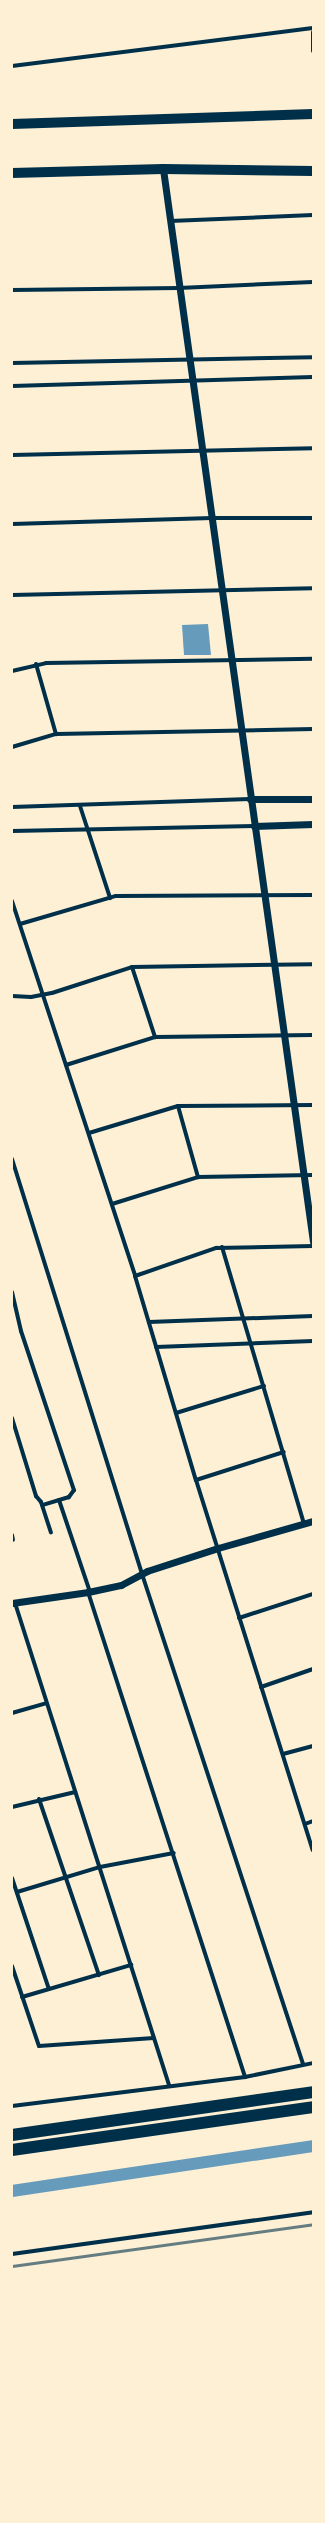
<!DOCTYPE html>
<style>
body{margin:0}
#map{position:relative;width:325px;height:2523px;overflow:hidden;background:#fdf0d5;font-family:Signika,sans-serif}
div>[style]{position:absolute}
.water>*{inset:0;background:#669bbc}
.canal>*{height:12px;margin:-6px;padding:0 6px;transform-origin:6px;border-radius:6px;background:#669bbc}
.minor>*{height:4px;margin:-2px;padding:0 2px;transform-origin:2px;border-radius:2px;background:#003049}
.tertiary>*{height:7px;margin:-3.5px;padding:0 3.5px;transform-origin:3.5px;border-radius:3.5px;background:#003049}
.primary>*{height:10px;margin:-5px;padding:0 5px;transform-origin:5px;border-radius:5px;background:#003049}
.motorway>*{height:12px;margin:-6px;padding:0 6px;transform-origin:6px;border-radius:6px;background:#003049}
.rail>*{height:3px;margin:-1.5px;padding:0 1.5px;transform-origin:1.5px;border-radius:1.5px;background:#657d81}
span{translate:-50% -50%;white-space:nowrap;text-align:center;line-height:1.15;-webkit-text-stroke:3.5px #fdf0d5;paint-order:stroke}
.frame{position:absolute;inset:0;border:13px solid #fdf0d5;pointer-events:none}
</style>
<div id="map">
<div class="water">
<div style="clip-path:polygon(208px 624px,211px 655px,184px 655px,182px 625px)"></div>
</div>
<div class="canal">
<div style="left:12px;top:2191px;width:304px;rotate:-8.5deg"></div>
</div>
<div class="minor">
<div style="left:313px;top:32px;width:19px;rotate:90deg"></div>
<div style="left:12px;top:66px;width:303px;rotate:-7.2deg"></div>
<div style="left:170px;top:221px;width:143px;rotate:-2.4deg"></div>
<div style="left:12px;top:290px;width:167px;rotate:-0.7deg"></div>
<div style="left:179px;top:288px;width:134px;rotate:-2.6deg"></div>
<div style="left:12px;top:363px;width:301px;rotate:-1.1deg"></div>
<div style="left:12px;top:386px;width:301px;rotate:-1.7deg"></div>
<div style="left:12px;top:455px;width:301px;rotate:-1.3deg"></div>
<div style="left:12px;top:524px;width:200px;rotate:-1.7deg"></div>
<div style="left:212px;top:518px;width:101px"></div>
<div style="left:12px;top:595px;width:301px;rotate:-1.3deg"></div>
<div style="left:36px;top:664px;width:73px;rotate:74.1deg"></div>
<div style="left:12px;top:671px;width:35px;rotate:-13deg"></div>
<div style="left:46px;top:663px;width:267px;rotate:-0.9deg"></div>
<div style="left:12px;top:747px;width:46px;rotate:-16.5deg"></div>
<div style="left:56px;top:734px;width:257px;rotate:-1.1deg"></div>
<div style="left:80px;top:806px;width:97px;rotate:71.9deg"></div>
<div style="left:12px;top:807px;width:238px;rotate:-1.9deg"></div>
<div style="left:12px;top:831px;width:242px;rotate:-1.2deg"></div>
<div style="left:12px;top:901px;width:395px;rotate:71.8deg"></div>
<div style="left:135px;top:1276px;width:213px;rotate:73.4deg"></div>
<div style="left:196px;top:1480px;width:388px;rotate:72.5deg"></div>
<div style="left:20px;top:924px;width:100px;rotate:-16.3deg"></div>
<div style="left:116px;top:896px;width:197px;rotate:-0.3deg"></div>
<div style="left:132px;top:967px;width:74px;rotate:71.8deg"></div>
<div style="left:12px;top:996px;width:19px;rotate:3deg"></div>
<div style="left:31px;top:997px;width:21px;rotate:-11deg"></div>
<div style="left:52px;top:993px;width:84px;rotate:-18deg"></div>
<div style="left:132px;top:967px;width:181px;rotate:-0.9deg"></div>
<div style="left:66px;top:1065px;width:93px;rotate:-17.5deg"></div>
<div style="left:155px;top:1037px;width:158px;rotate:-0.7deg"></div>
<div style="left:178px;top:1106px;width:74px;rotate:74.3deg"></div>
<div style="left:89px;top:1133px;width:93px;rotate:-16.9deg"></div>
<div style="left:178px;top:1106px;width:135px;rotate:-0.4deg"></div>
<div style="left:12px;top:1159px;width:435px;rotate:72.6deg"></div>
<div style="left:142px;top:1574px;width:516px;rotate:71.81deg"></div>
<div style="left:112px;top:1204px;width:90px;rotate:-17.4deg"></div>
<div style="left:198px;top:1177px;width:115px;rotate:-1deg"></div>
<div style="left:222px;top:1247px;width:288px;rotate:73.5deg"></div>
<div style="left:135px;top:1276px;width:86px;rotate:-19.1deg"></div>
<div style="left:216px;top:1248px;width:97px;rotate:-1.2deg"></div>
<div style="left:12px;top:1292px;width:40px;rotate:77deg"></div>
<div style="left:21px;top:1331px;width:168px;rotate:71.6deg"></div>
<div style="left:74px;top:1490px;width:9px;rotate:126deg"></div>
<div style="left:69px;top:1497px;width:28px;rotate:163deg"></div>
<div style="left:149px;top:1322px;width:164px;rotate:-2.1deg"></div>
<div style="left:156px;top:1347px;width:157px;rotate:-2.2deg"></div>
<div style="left:176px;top:1413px;width:92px;rotate:-17.1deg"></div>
<div style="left:12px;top:1418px;width:82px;rotate:72.9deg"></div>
<div style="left:36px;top:1496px;width:8px;rotate:50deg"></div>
<div style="left:41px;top:1502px;width:32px;rotate:72deg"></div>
<div style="left:196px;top:1480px;width:92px;rotate:-17.7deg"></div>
<div style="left:59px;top:1500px;width:97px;rotate:71.4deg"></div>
<div style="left:12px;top:1535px;width:5px;rotate:79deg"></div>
<div style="left:88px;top:1592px;width:510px;rotate:72.06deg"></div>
<div style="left:15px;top:1603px;width:506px;rotate:72.28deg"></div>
<div style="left:239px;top:1618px;width:78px;rotate:-18deg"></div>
<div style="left:261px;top:1687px;width:55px;rotate:-19.1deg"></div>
<div style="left:12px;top:1713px;width:35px;rotate:-16deg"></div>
<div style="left:283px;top:1754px;width:31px;rotate:-15deg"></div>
<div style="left:39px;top:1799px;width:186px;rotate:71.2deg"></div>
<div style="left:12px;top:1807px;width:65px;rotate:-13.4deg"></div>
<div style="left:305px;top:1824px;width:9px;rotate:-21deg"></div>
<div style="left:12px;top:1878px;width:117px;rotate:71.6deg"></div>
<div style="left:17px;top:1892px;width:87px;rotate:-16.8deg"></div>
<div style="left:100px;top:1867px;width:75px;rotate:-10.7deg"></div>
<div style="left:12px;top:1966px;width:84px;rotate:71.4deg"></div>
<div style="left:39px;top:2046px;width:115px;rotate:-4deg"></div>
<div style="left:22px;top:1997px;width:114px;rotate:-16.4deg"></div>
<div style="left:12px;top:2106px;width:235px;rotate:-7.1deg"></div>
<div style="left:245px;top:2077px;width:69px;rotate:-11.6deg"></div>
<div style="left:12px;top:2254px;width:304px;rotate:-7.9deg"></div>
</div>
<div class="tertiary">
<div style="left:163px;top:169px;width:1083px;rotate:82.04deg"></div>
<div style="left:250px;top:799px;width:63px"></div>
<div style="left:254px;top:826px;width:59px;rotate:-1.9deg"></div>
<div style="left:12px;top:1603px;width:77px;rotate:-8.2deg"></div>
<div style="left:88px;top:1592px;width:34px;rotate:-12deg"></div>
<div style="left:121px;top:1585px;width:30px;rotate:-28deg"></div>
<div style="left:147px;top:1571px;width:75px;rotate:-17.9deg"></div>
<div style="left:218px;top:1548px;width:99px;rotate:-15.9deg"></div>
</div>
<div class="primary">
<div style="left:12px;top:124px;width:301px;rotate:-1.9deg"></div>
<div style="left:12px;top:173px;width:151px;rotate:-1.5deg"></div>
<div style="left:163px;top:169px;width:150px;rotate:0.8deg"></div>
</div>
<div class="motorway">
<div style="left:12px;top:2135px;width:304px;rotate:-8.1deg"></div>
<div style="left:12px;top:2150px;width:304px;rotate:-8.1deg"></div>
</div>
<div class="rail">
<div style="left:12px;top:2266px;width:304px;rotate:-7.9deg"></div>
</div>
<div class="frame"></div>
</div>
